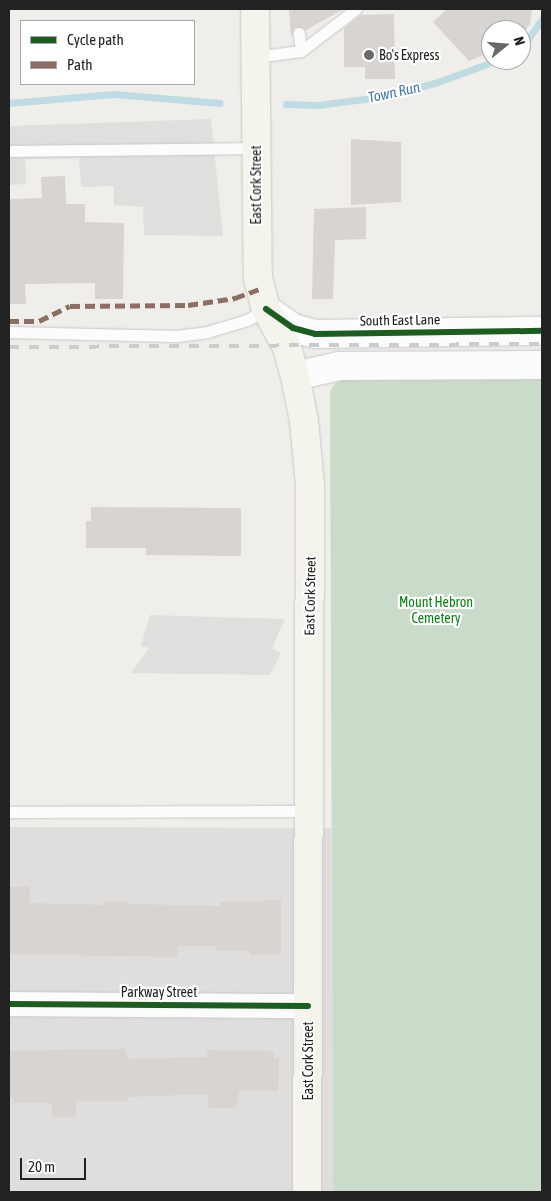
<!DOCTYPE html>
<style>
body{margin:0}
#map{position:relative;width:551px;height:1201px;overflow:hidden;background:#f0eeeb;font-family:"Asap Condensed",sans-serif}
div>[style]{position:absolute}
.residential>*{inset:0;background:#dfdedc}
.cemetery>*{inset:0;background:#cadbca}
.parking>*{inset:0;background:#e0dfde}
.stream>*{height:7px;margin:-3.5px;padding:0 3.5px;transform-origin:3.5px;border-radius:3.5px;background:#bfdbe3}
.building>*{inset:0;background:#d7d4d2}
.roads{filter:drop-shadow(0 0 1px #c9c8c7) drop-shadow(0 0 1px #c9c8c7)}
.service>*{height:11px;margin:-5.5px;padding:0 5.5px;transform-origin:5.5px;border-radius:5.5px;background:#fdfcfc}
.minor>*{height:24px;margin:-12px;padding:0 12px;transform-origin:12px;border-radius:12px;background:#fdfcfc}
.tertiary>*{height:28px;margin:-14px;padding:0 14px;transform-origin:14px;border-radius:14px;background:#fdfcfc}
.secondary>*{height:28px;margin:-14px;padding:0 14px;transform-origin:14px;border-radius:14px;background:#f4f4ed}
.rail>*{height:4px;margin-top:-2px;transform-origin:0;background:repeating-linear-gradient(90deg,#ccc 0 10px,transparent 0 20px)}
.quiet>*{height:5px;margin-top:-2.5px;transform-origin:0;background:repeating-linear-gradient(90deg,#8d6e63 0 10px,transparent 0 15px)}
.cycleway>*{height:6px;margin:-3px;padding:0 3px;transform-origin:3px;border-radius:3px;background:#1b5e20}
.dots>*{width:14px;height:14px;translate:-50% -50%;box-sizing:border-box;border:2px solid #fff;border-radius:50%}
span{translate:-50% -50%;white-space:nowrap;text-align:center;line-height:1.15;-webkit-text-stroke:4.5px #fff;paint-order:stroke}
.poi-label{font-size:14px;color:#222}
.left{translate:0 -50%;text-align:left}
.street-label{font-size:14px;color:#222}
.park-label{font-size:14px;color:#0c8416}
.water-label{font-size:15px;color:#4a7aab;font-style:italic}
.frame{position:absolute;inset:0;border:10px solid #222;pointer-events:none}
.legend{position:absolute;left:20px;top:20px;width:175px;height:65px;box-sizing:border-box;background:#fff;border:1px solid #a7a7a7;margin:0;padding:6px 9px;list-style:none;font-size:15px;color:#222}
.legend li{display:flex;align-items:center;gap:10px;height:25px}
.legend b{width:25px;border:1px solid #a7a7a7}
.north{position:absolute;left:481px;top:20px;width:50px;height:50px;box-sizing:border-box;background:#fff;border:1px solid #a7a7a7;border-radius:50%;rotate:73deg;font-size:14px;font-weight:700;line-height:20px;text-align:center;color:#222}
.north::after{content:'';display:block;margin:auto;width:18px;height:22px;background:#6a6968;clip-path:polygon(50% 0,100% 100%,50% 72%,0 100%)}
.scale{position:absolute;left:20px;top:1158px;width:66px;height:22px;box-sizing:border-box;border:2px solid #222;border-top:0;padding-left:6px;font-size:15px;line-height:18px;white-space:nowrap;color:#222;-webkit-text-stroke:4px #fff;paint-order:stroke}
</style>
<div id="map">
<div class="residential">
<div style="clip-path:polygon(9px 827px,331px 828px,333px 1192px,9px 1192px)"></div>
</div>
<div class="cemetery">
<div style="clip-path:polygon(542px 377px,542px 1192px,333px 1192px,330px 392px,335px 383px,348px 378px)"></div>
</div>
<div class="parking">
<div style="clip-path:polygon(211px 119px,223px 236px,144px 235px,143px 207px,114px 205px,114px 186px,81px 187px,79px 158px,25px 159px,26px 184px,9px 185px,9px 126px)"></div>
<div style="clip-path:polygon(150px 615px,285px 619px,272px 648px,281px 653px,270px 675px,131px 673px,149px 648px,141px 646px)"></div>
</div>
<div class="stream">
<div style="left:521px;top:49px;width:37px;rotate:-55deg"></div>
<div style="left:9px;top:103px;width:105px;rotate:-4.9deg"></div>
<div style="left:114px;top:94px;width:106px;rotate:4.9deg"></div>
<div style="left:286px;top:104px;width:32px;rotate:2deg"></div>
<div style="left:318px;top:105px;width:63px;rotate:-7.4deg"></div>
<div style="left:380px;top:97px;width:57px;rotate:-14.3deg"></div>
<div style="left:435px;top:83px;width:67px;rotate:-20.1deg"></div>
</div>
<div class="building">
<div style="clip-path:polygon(289px 9px,344px 9px,306px 30px,295px 27px,291px 38px)"></div>
<div style="clip-path:polygon(447px 9px,532px 9px,530px 24px,521px 36px,521px 30px,491px 30px,491px 52px,469px 61px,433px 22px)"></div>
<div style="clip-path:polygon(394px 14px,395px 79px,365px 79px,365px 67px,344px 67px,344px 28px,361px 15px)"></div>
<div style="clip-path:polygon(351px 139px,401px 142px,401px 202px,351px 205px)"></div>
<div style="clip-path:polygon(65px 176px,66px 204px,85px 204px,85px 222px,124px 223px,123px 299px,95px 299px,95px 283px,25px 284px,26px 304px,9px 304px,9px 199px,42px 198px,41px 177px)"></div>
<div style="clip-path:polygon(366px 207px,366px 239px,335px 240px,333px 299px,312px 299px,314px 209px)"></div>
<div style="clip-path:polygon(91px 507px,241px 508px,241px 556px,146px 555px,146px 548px,86px 548px,86px 521px,91px 521px)"></div>
<div style="clip-path:polygon(30px 886px,30px 903px,105px 905px,105px 901px,128px 901px,128px 904px,220px 906px,220px 902px,281px 900px,281px 955px,250px 955px,250px 951px,216px 951px,216px 946px,178px 946px,177px 957px,9px 954px,9px 887px)"></div>
<div style="clip-path:polygon(97px 1049px,125px 1049px,128px 1059px,207px 1057px,207px 1050px,274px 1051px,274px 1058px,279px 1058px,278px 1091px,239px 1091px,236px 1108px,209px 1108px,207px 1094px,128px 1097px,128px 1101px,76px 1101px,76px 1117px,52px 1117px,52px 1103px,13px 1103px,13px 1098px,9px 1098px,9px 1051px)"></div>
</div>
<div class="roads">
<div class="service">
<div style="left:299px;top:33px;width:18px;rotate:84deg"></div>
<div style="left:255px;top:57px;width:46px;rotate:-7.4deg"></div>
<div style="left:301px;top:51px;width:69px;rotate:-37.4deg"></div>
<div style="left:9px;top:151px;width:247px;rotate:-0.7deg"></div>
<div style="left:9px;top:332px;width:167px;rotate:1.4deg"></div>
<div style="left:176px;top:336px;width:31px;rotate:-7deg"></div>
<div style="left:207px;top:332px;width:42px;rotate:-16.7deg"></div>
<div style="left:247px;top:320px;width:22px;rotate:-30deg"></div>
<div style="left:9px;top:812px;width:285px;rotate:-0.2deg"></div>
<div style="left:294px;top:811px;width:15px;rotate:20deg"></div>
</div>
<div class="minor">
<div style="left:9px;top:1004px;width:299px;rotate:0.4deg"></div>
</div>
<div class="tertiary">
<div style="left:266px;top:309px;width:33px;rotate:35deg"></div>
<div style="left:293px;top:328px;width:23px;rotate:15deg"></div>
<div style="left:315px;top:334px;width:227px;rotate:-0.8deg"></div>
<div style="left:295px;top:376px;width:45px;rotate:-12.8deg"></div>
<div style="left:339px;top:366px;width:203px;rotate:-0.3deg"></div>
</div>
<div class="secondary">
<div style="left:255px;top:9px;width:269px;rotate:89.4deg"></div>
<div style="left:258px;top:278px;width:32px;rotate:76deg"></div>
<div style="left:266px;top:309px;width:43px;rotate:61.1deg"></div>
<div style="left:287px;top:347px;width:30px;rotate:75deg"></div>
<div style="left:295px;top:376px;width:46px;rotate:78.7deg"></div>
<div style="left:304px;top:421px;width:64px;rotate:84.6deg"></div>
<div style="left:310px;top:485px;width:707px;rotate:90.24deg"></div>
</div>
</div>
<div class="rail">
<div style="left:9px;top:347px;width:533px;rotate:-0.32deg"></div>
</div>
<div class="quiet">
<div style="left:9px;top:321px;width:30px"></div>
<div style="left:39px;top:321px;width:34px;rotate:-26deg"></div>
<div style="left:70px;top:306px;width:118px;rotate:-0.5deg"></div>
<div style="left:188px;top:305px;width:48px;rotate:-8.5deg"></div>
<div style="left:235px;top:298px;width:27px;rotate:-20deg"></div>
</div>
<div class="cycleway">
<div style="left:266px;top:309px;width:33px;rotate:35deg"></div>
<div style="left:293px;top:328px;width:23px;rotate:15deg"></div>
<div style="left:315px;top:334px;width:227px;rotate:-0.8deg"></div>
<div style="left:9px;top:1004px;width:299px;rotate:0.4deg"></div>
</div>
<div class="dots">
<div style="left:369px;top:55px;background:#6a6968"></div>
</div>
<div class="poi-label">
<span class="left" style="left:379px;top:55px">Bo's Express</span>
</div>
<div class="street-label">
<span style="left:256px;top:185px;rotate:-90deg">East Cork Street</span>
<span style="left:400px;top:320px;rotate:-1deg">South East Lane</span>
<span style="left:310px;top:596px;rotate:-89deg">East Cork Street</span>
<span style="left:159px;top:992px">Parkway Street</span>
<span style="left:308px;top:1061px;rotate:-90deg">East Cork Street</span>
</div>
<div class="park-label">
<span style="left:436px;top:610px">Mount Hebron<br>Cemetery</span>
</div>
<div class="water-label">
<span style="left:394px;top:92px;rotate:-12deg">Town Run</span>
</div>
<div class="frame"></div>
<ul class="legend">
<li><b style="height:6px;background:#1b5e20"></b>Cycle path</li>
<li><b style="height:6px;background:#8d6e63"></b>Path</li>
</ul>
<div class="north">N</div>
<div class="scale">20 m</div>
</div>
